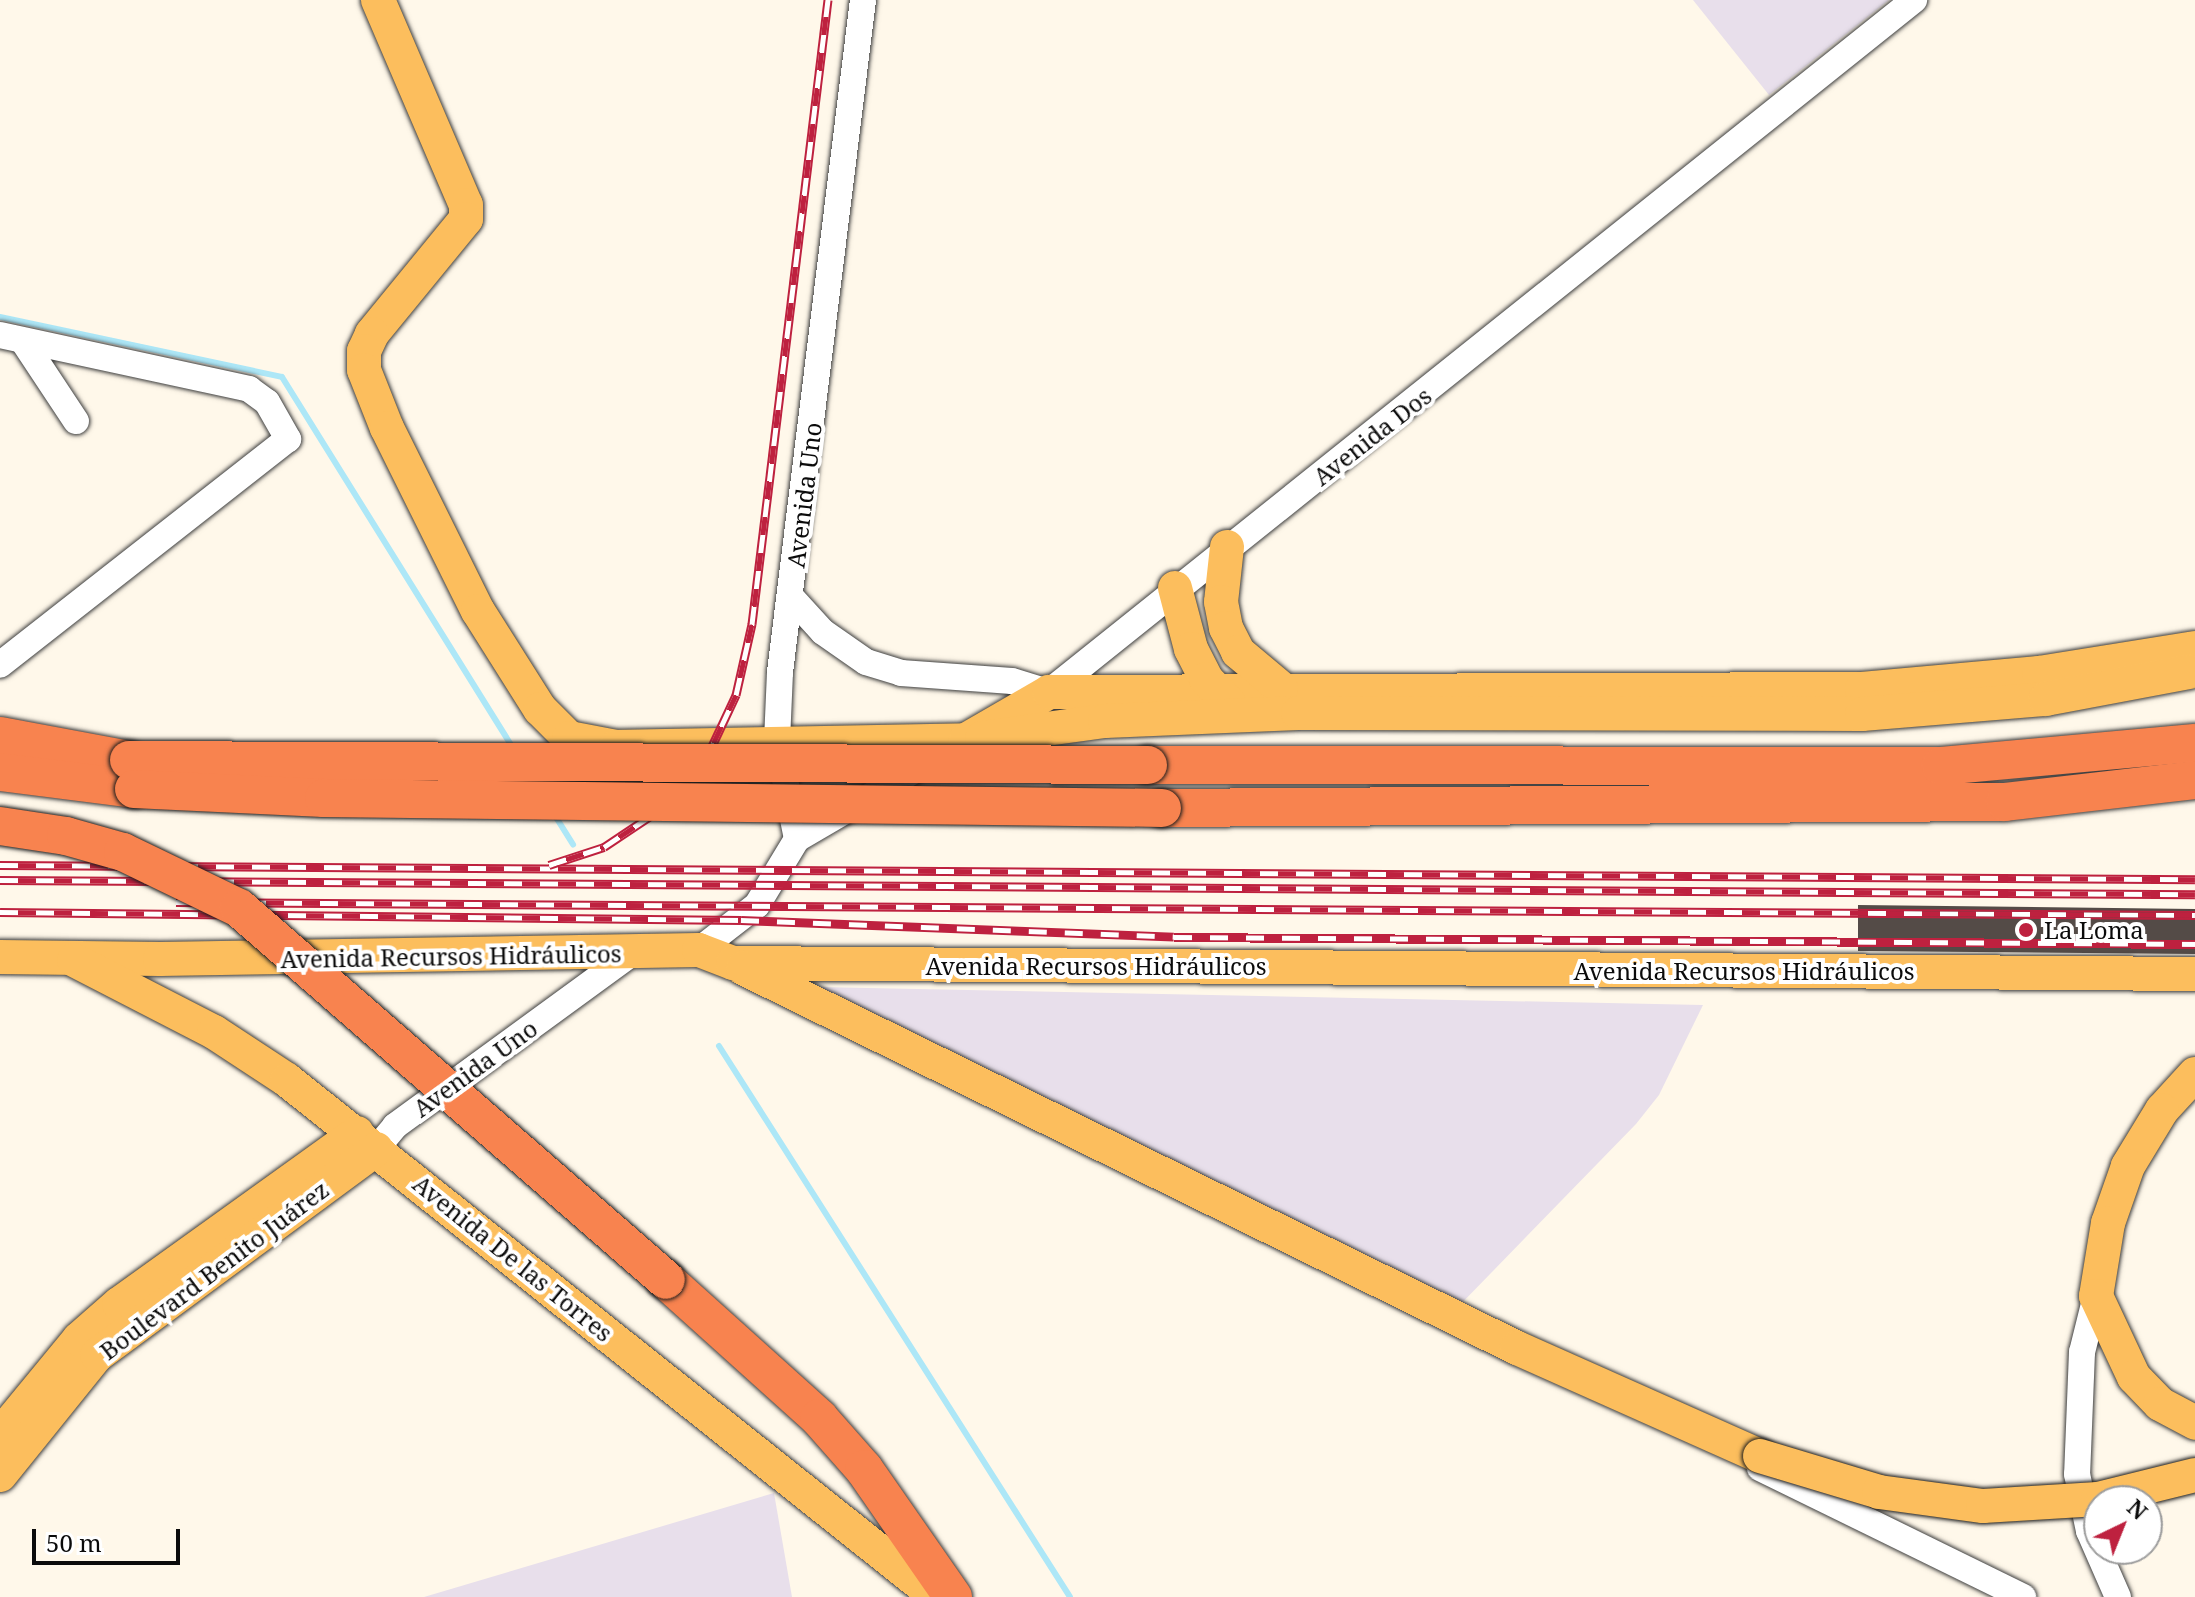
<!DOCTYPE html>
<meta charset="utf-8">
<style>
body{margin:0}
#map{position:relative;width:2195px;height:1597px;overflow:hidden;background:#fff8ea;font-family:"Noto Serif",serif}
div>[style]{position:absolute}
.industrial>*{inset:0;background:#e8dfeb}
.stream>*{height:6px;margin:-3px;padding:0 3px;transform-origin:3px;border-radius:3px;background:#ade7f7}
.building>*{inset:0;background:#544b47}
.roads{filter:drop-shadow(0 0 2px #3e3e3e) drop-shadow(0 0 2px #3e3e3e)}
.minor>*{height:26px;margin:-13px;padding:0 13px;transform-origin:13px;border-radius:13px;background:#fff}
.major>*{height:34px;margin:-17px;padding:0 17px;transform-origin:17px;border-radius:17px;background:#fcbe5d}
.highway>*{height:38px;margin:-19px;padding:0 19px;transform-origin:19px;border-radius:19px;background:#f8834f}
.rail>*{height:9px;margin-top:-4.5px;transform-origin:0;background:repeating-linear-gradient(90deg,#fff 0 18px,#be213f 0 36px);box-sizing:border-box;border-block:2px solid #be213f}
.bridges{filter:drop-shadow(0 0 2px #1c1c1c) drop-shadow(0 0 2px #1c1c1c)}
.major-bridge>*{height:34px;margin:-17px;padding:0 17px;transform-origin:17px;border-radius:17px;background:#fcbe5d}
.highway-bridge>*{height:38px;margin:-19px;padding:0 19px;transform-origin:19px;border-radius:19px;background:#f8834f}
.dots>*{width:22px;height:22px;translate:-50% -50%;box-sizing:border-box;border:4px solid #fff;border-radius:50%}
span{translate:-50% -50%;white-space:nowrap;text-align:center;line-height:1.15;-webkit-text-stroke:8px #fff;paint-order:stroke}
.street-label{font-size:24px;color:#0b0b0b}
.poi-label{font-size:24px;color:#0b0b0b}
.left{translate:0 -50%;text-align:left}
.north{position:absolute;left:2083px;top:1485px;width:80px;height:80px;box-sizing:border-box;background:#fff;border:2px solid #9d9d9d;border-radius:50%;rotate:43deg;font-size:22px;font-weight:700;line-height:32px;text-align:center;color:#0b0b0b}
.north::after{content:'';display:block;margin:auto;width:28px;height:36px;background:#be213f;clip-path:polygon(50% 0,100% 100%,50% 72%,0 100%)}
.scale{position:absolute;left:32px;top:1529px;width:148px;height:36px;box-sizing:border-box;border:4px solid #0b0b0b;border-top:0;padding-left:10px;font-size:24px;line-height:28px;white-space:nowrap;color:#0b0b0b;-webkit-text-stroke:6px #fff;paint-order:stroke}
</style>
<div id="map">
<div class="industrial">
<div style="clip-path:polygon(1693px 0,1889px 0,1769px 95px)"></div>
<div style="clip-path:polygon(817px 987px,1703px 1005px,1659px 1095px,1636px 1124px,1456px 1309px)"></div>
<div style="clip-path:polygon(774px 1493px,792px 1597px,424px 1597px)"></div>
</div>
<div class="stream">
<div style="left:0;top:317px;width:288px;rotate:12deg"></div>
<div style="left:282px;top:377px;width:436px;rotate:58.1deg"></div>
<div style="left:554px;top:814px;width:36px;rotate:58deg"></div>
<div style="left:719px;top:1046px;width:653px;rotate:57.5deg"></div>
</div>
<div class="building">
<div style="clip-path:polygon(1858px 905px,2195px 909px,2195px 954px,1858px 951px)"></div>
</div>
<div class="roads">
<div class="minor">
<div style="left:0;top:335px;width:255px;rotate:12.2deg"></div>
<div style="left:249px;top:389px;width:22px;rotate:36deg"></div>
<div style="left:267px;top:402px;width:43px;rotate:60.4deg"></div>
<div style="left:288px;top:439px;width:366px;rotate:141.9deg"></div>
<div style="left:23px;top:341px;width:96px;rotate:56.5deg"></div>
<div style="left:791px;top:597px;width:47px;rotate:47.6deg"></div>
<div style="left:823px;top:632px;width:52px;rotate:34.9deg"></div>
<div style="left:866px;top:662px;width:37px;rotate:17deg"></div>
<div style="left:901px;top:673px;width:111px;rotate:4.1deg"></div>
<div style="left:1012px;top:681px;width:39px;rotate:17deg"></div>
<div style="left:1049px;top:692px;width:1108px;rotate:-38.66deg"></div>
<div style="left:797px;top:839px;width:145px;rotate:-30.3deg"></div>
<div style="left:699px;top:950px;width:73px;rotate:-37.8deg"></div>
<div style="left:757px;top:905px;width:77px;rotate:-58.8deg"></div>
<div style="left:797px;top:839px;width:100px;rotate:-101.5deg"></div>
<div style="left:777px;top:741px;width:69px;rotate:-87.5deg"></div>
<div style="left:780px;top:672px;width:677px;rotate:-82.96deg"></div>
<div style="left:376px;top:1149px;width:30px;rotate:-50deg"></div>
<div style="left:395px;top:1126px;width:293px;rotate:-36.1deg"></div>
<div style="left:2096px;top:1296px;width:58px;rotate:104deg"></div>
<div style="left:2082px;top:1352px;width:122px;rotate:92.3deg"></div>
<div style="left:2077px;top:1474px;width:58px;rotate:78.1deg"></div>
<div style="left:2089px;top:1531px;width:72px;rotate:66.3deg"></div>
<div style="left:1760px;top:1468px;width:293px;rotate:26.1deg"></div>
</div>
<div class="major">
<div style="left:378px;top:0;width:223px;rotate:66.8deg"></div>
<div style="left:466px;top:205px;width:14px;rotate:90deg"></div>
<div style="left:466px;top:219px;width:149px;rotate:129.3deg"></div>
<div style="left:372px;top:334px;width:19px;rotate:115deg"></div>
<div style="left:364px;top:351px;width:19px;rotate:90deg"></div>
<div style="left:364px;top:370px;width:62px;rotate:68.4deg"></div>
<div style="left:387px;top:428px;width:204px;rotate:63.6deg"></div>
<div style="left:478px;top:611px;width:116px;rotate:57.7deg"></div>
<div style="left:540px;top:709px;width:41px;rotate:45deg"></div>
<div style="left:569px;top:738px;width:48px;rotate:10.8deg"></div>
<div style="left:616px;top:747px;width:350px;rotate:-1.1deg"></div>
<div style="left:966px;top:740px;width:96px;rotate:-30deg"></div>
<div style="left:1049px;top:692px;width:813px;rotate:-0.21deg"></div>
<div style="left:1862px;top:689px;width:178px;rotate:-5.2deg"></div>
<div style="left:2039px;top:673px;width:158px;rotate:-9.1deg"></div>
<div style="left:1227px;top:547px;width:55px;rotate:96.2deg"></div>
<div style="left:1221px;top:602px;width:26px;rotate:79deg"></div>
<div style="left:1226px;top:628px;width:27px;rotate:63deg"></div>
<div style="left:1238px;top:652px;width:56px;rotate:39.9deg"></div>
<div style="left:1175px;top:588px;width:63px;rotate:75.3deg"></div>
<div style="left:1191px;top:649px;width:34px;rotate:63deg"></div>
<div style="left:1206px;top:679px;width:33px;rotate:46deg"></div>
<div style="left:982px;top:738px;width:124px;rotate:-7.9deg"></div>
<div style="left:1105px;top:721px;width:193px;rotate:-2.4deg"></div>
<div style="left:1298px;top:713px;width:564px;rotate:0.1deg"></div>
<div style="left:1862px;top:714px;width:185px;rotate:-4.7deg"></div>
<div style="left:2046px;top:699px;width:146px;rotate:-10.7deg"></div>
<div style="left:0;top:957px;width:160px;rotate:0.7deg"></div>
<div style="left:160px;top:959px;width:539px;rotate:-0.96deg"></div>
<div style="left:699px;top:950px;width:36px;rotate:21deg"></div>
<div style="left:733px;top:963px;width:1462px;rotate:0.43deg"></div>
<div style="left:74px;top:960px;width:157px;rotate:27.2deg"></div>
<div style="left:214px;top:1032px;width:87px;rotate:33.3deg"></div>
<div style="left:287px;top:1080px;width:831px;rotate:38.5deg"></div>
<div style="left:743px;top:968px;width:862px;rotate:26.15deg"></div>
<div style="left:1517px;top:1348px;width:266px;rotate:24deg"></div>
<div style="left:2195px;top:1074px;width:49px;rotate:132.5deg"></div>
<div style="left:2162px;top:1110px;width:66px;rotate:121.3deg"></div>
<div style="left:2128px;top:1166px;width:60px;rotate:109.3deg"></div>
<div style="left:2108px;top:1223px;width:74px;rotate:99.3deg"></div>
<div style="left:2096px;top:1296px;width:89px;rotate:64.9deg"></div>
<div style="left:2134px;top:1377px;width:37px;rotate:46deg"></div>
<div style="left:2160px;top:1404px;width:40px;rotate:28deg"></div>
<div style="left:0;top:1435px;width:124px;rotate:-50.5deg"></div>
<div style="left:79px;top:1339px;width:53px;rotate:-41.2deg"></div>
<div style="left:119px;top:1304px;width:293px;rotate:-35.7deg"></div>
<div style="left:0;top:1475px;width:154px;rotate:-51.1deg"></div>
<div style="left:97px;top:1355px;width:347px;rotate:-36.4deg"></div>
</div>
<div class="highway">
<div style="left:0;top:736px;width:131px;rotate:10.5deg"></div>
<div style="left:1148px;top:765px;width:793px;rotate:0.07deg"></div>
<div style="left:1941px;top:766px;width:255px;rotate:-5.2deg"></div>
<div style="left:0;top:772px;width:135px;rotate:7.2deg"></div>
<div style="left:1162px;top:808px;width:843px;rotate:-0.41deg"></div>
<div style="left:2005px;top:802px;width:191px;rotate:-6.6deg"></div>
<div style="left:666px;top:1280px;width:206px;rotate:42deg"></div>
<div style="left:819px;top:1418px;width:68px;rotate:48.6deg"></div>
<div style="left:864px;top:1469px;width:156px;rotate:55.2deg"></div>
</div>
</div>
<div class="rail">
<div style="left:0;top:865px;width:2195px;rotate:0.37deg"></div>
<div style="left:549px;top:865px;width:58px;rotate:-18.1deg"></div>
<div style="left:604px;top:847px;width:72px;rotate:-33.7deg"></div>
<div style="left:664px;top:807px;width:64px;rotate:-48.8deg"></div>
<div style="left:706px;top:759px;width:71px;rotate:-64.9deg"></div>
<div style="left:736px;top:695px;width:73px;rotate:-77.3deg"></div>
<div style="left:752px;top:624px;width:629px;rotate:-83.06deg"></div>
<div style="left:0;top:880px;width:2195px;rotate:0.37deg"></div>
<div style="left:176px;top:902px;width:2019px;rotate:0.37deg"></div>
<div style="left:0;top:912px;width:741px;rotate:0.62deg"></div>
<div style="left:741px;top:920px;width:433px;rotate:2.2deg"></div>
<div style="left:1174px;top:937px;width:1021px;rotate:0.39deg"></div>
</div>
<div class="bridges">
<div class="major-bridge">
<div style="left:1760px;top:1456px;width:124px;rotate:16.8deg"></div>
<div style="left:1879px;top:1492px;width:105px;rotate:7.7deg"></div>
<div style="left:1983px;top:1506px;width:115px;rotate:-3.5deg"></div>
<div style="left:2098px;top:1499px;width:100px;rotate:-13.9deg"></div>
</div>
<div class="highway-bridge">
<div style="left:129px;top:760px;width:1019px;rotate:0.28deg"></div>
<div style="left:134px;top:789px;width:190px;rotate:2.7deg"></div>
<div style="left:324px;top:798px;width:838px;rotate:0.68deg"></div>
<div style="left:0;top:826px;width:67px;rotate:8.6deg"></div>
<div style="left:66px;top:836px;width:59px;rotate:15.7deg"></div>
<div style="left:123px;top:852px;width:129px;rotate:25.8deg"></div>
<div style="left:239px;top:908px;width:566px;rotate:41.06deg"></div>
</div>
</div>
<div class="dots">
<div style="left:2026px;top:930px;background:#be213f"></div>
</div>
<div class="street-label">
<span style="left:1372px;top:436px;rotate:-38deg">Avenida Dos</span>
<span style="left:804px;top:495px;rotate:-83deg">Avenida Uno</span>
<span style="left:451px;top:956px;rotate:-1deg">Avenida Recursos Hidráulicos</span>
<span style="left:1096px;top:966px">Avenida Recursos Hidráulicos</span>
<span style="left:1744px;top:971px">Avenida Recursos Hidráulicos</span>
<span style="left:475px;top:1068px;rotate:-36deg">Avenida Uno</span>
<span style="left:513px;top:1258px;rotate:39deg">Avenida De las Torres</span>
<span style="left:214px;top:1270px;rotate:-37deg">Boulevard Benito Juárez</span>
</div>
<div class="poi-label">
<span class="left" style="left:2044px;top:930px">La Loma</span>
</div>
<div class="north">N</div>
<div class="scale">50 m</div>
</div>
